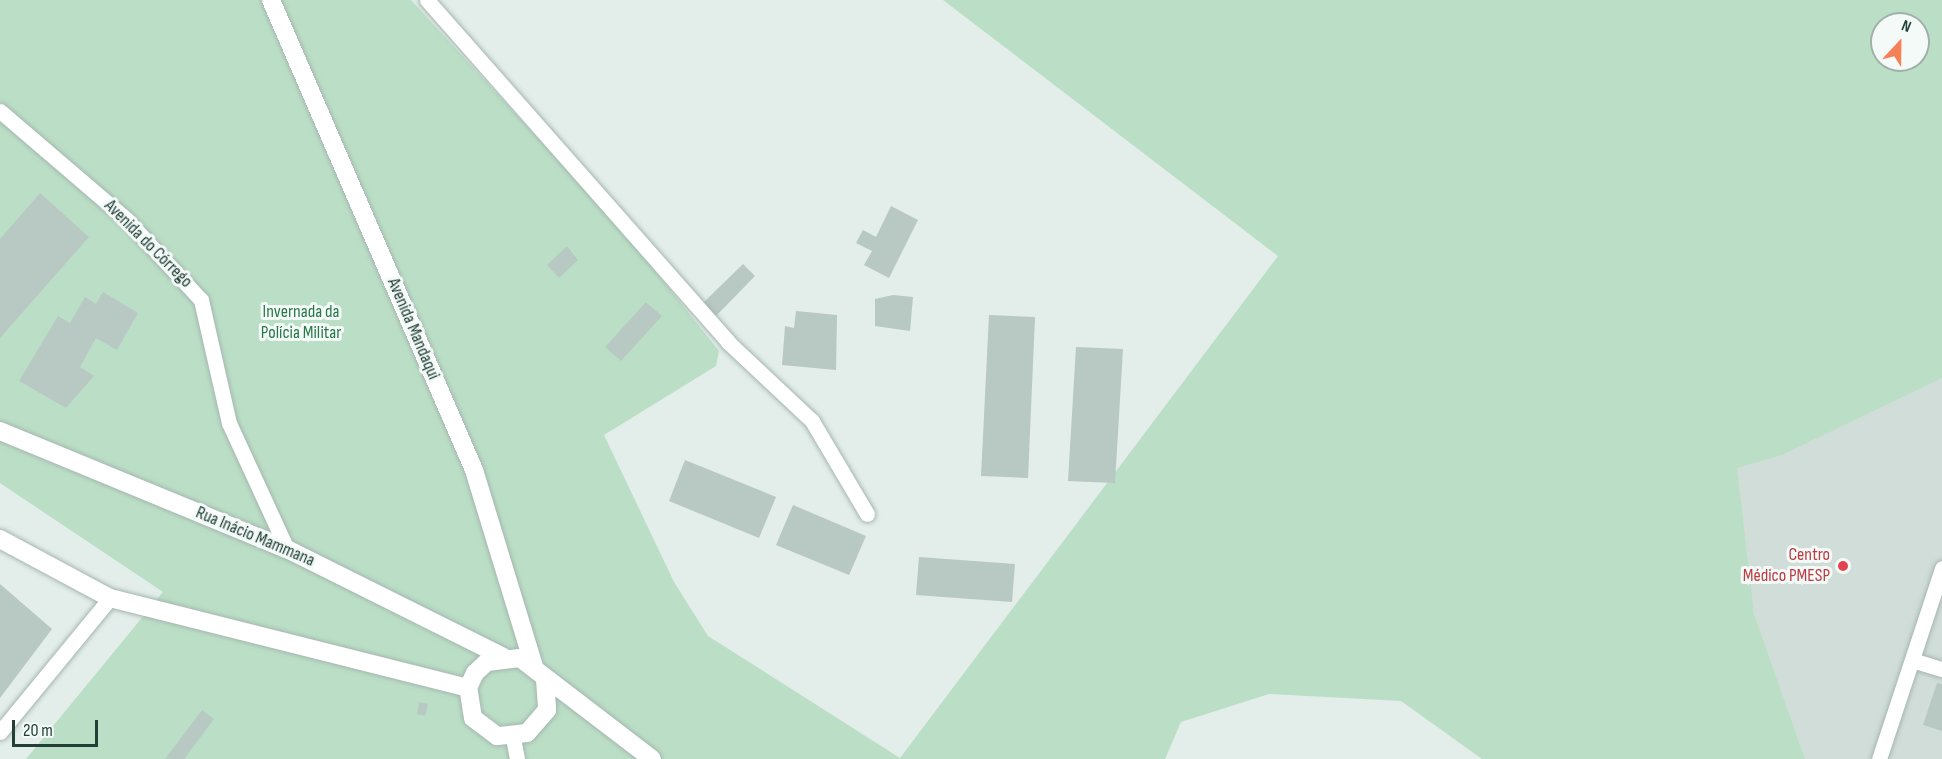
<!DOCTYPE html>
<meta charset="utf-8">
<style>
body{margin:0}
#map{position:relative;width:1942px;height:759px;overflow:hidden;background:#e3ede9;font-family:"Sofia Sans Condensed",sans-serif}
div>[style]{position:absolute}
.built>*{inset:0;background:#d1ddd8}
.green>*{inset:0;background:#bbdfc6}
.building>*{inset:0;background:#b8c8c2}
.roads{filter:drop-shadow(0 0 2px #a5b6b0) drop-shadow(0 0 2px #a5b6b0)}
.service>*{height:15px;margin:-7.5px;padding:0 7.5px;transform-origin:7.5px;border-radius:7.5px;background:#fff}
.minor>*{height:18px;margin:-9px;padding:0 9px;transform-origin:9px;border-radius:9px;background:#fff}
.dots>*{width:16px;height:16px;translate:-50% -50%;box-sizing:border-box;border:3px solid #f4faf7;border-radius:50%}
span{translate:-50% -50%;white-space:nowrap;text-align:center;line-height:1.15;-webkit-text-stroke:6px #f4faf7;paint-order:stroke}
.street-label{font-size:18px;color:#224038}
.park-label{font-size:18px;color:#2a784a}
.health-label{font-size:18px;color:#be3a42}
.right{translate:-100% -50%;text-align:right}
.north{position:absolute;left:1870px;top:12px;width:60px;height:60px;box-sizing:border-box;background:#f4faf7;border:2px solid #a0b0ab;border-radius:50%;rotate:22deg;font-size:16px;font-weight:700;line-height:24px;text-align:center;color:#224038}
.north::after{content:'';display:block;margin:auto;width:21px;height:27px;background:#f78157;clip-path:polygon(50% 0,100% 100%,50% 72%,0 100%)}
.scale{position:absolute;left:12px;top:720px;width:86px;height:27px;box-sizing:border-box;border:3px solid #224038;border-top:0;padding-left:8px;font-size:18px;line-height:21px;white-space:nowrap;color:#224038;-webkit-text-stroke:4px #f4faf7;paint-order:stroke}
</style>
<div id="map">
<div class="built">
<div style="clip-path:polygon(1942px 120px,1942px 759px,1786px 759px,1702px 373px)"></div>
</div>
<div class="green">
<div style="clip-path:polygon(evenodd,0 0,411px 0,625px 233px,719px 351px,716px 366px,604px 435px,674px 582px,708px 636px,900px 758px,1278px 256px,943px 0,1942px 0,1942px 378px,1782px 455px,1737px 468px,1754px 614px,1805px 759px,1482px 759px,1401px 701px,1269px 694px,1181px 722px,1165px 759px,26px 759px,163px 592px,0 483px,0 0,1882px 24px,1918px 24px,1918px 60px,1882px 60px,1882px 24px)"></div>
</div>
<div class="building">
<div style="clip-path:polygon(40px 193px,89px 237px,0 338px,0 239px)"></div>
<div style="clip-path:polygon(891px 206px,918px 220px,889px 278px,864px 265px,872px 251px,856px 243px,863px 230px,876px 237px)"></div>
<div style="clip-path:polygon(567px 246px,578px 260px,559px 278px,547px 265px)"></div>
<div style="clip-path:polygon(743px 264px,755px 276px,716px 316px,703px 303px)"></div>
<div style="clip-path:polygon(103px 292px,138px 313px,117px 350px,96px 338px,80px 367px,94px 376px,66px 408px,19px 381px,58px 316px,70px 323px,85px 297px,96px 304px)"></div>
<div style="clip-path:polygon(893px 295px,913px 297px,910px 331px,875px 326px,875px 299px)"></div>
<div style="clip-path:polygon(646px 302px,662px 316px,621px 361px,605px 347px)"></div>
<div style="clip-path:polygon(796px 311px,837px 315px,836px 370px,782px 365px,785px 326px,794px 328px)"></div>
<div style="clip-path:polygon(989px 315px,1035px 317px,1028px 478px,981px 476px)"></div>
<div style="clip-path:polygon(1076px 347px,1123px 349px,1115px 483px,1068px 481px)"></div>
<div style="clip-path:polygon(685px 460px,776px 497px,759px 538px,669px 501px)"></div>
<div style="clip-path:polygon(793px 505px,866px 536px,849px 575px,776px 545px)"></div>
<div style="clip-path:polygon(919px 557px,1015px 564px,1012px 602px,916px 595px)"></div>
<div style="clip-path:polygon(0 584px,52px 629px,0 698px)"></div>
<div style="clip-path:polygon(1937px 683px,1942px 684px,1942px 731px,1923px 725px)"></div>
<div style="clip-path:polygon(419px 702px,428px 704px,425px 716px,417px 714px)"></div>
<div style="clip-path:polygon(202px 710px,214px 719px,184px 759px,165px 759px)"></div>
</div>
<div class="roads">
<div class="service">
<div style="left:427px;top:0;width:456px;rotate:48.6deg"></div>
<div style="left:728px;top:342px;width:115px;rotate:43.2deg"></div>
<div style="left:812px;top:421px;width:108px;rotate:59.4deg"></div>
<div style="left:0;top:111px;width:167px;rotate:40.6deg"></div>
<div style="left:127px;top:220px;width:109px;rotate:47.2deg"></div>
<div style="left:201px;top:300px;width:126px;rotate:77.2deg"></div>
<div style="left:229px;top:423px;width:139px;rotate:65.3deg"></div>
<div style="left:1912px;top:660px;width:31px;rotate:17deg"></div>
<div style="left:0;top:732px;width:173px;rotate:-50.6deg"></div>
<div style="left:513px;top:738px;width:21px;rotate:79deg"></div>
<div style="left:1879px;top:759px;width:201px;rotate:-71.7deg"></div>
</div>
<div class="minor">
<div style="left:271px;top:0;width:512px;rotate:66.64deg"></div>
<div style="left:474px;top:470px;width:205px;rotate:73deg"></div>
<div style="left:0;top:431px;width:310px;rotate:22.4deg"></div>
<div style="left:287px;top:549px;width:242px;rotate:26.5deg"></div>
<div style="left:0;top:539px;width:125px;rotate:28.2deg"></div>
<div style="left:110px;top:598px;width:369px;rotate:14.1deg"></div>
<div style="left:545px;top:679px;width:31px;rotate:86deg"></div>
<div style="left:547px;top:710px;width:30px;rotate:131deg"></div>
<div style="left:527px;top:733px;width:30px;rotate:174deg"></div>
<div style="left:497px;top:736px;width:30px;rotate:-143deg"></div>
<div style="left:473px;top:718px;width:30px;rotate:-99deg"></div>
<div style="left:468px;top:688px;width:17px;rotate:-65deg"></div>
<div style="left:475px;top:673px;width:16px;rotate:-43deg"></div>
<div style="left:487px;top:662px;width:33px;rotate:-7deg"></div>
<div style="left:520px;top:658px;width:166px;rotate:37.4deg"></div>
</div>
</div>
<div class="dots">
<div style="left:1843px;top:566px;background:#e0444e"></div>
</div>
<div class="street-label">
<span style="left:148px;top:244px;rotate:45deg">Avenida do Córrego</span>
<span style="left:413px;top:329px;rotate:67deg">Avenida Mandaqui</span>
<span style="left:255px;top:537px;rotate:23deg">Rua Inácio Mammana</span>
</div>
<div class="park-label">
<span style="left:301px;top:323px">Invernada da<br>Polícia Militar</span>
</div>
<div class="health-label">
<span class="right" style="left:1830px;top:566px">Centro<br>Médico PMESP</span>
</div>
<div class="north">N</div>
<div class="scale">20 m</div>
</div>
